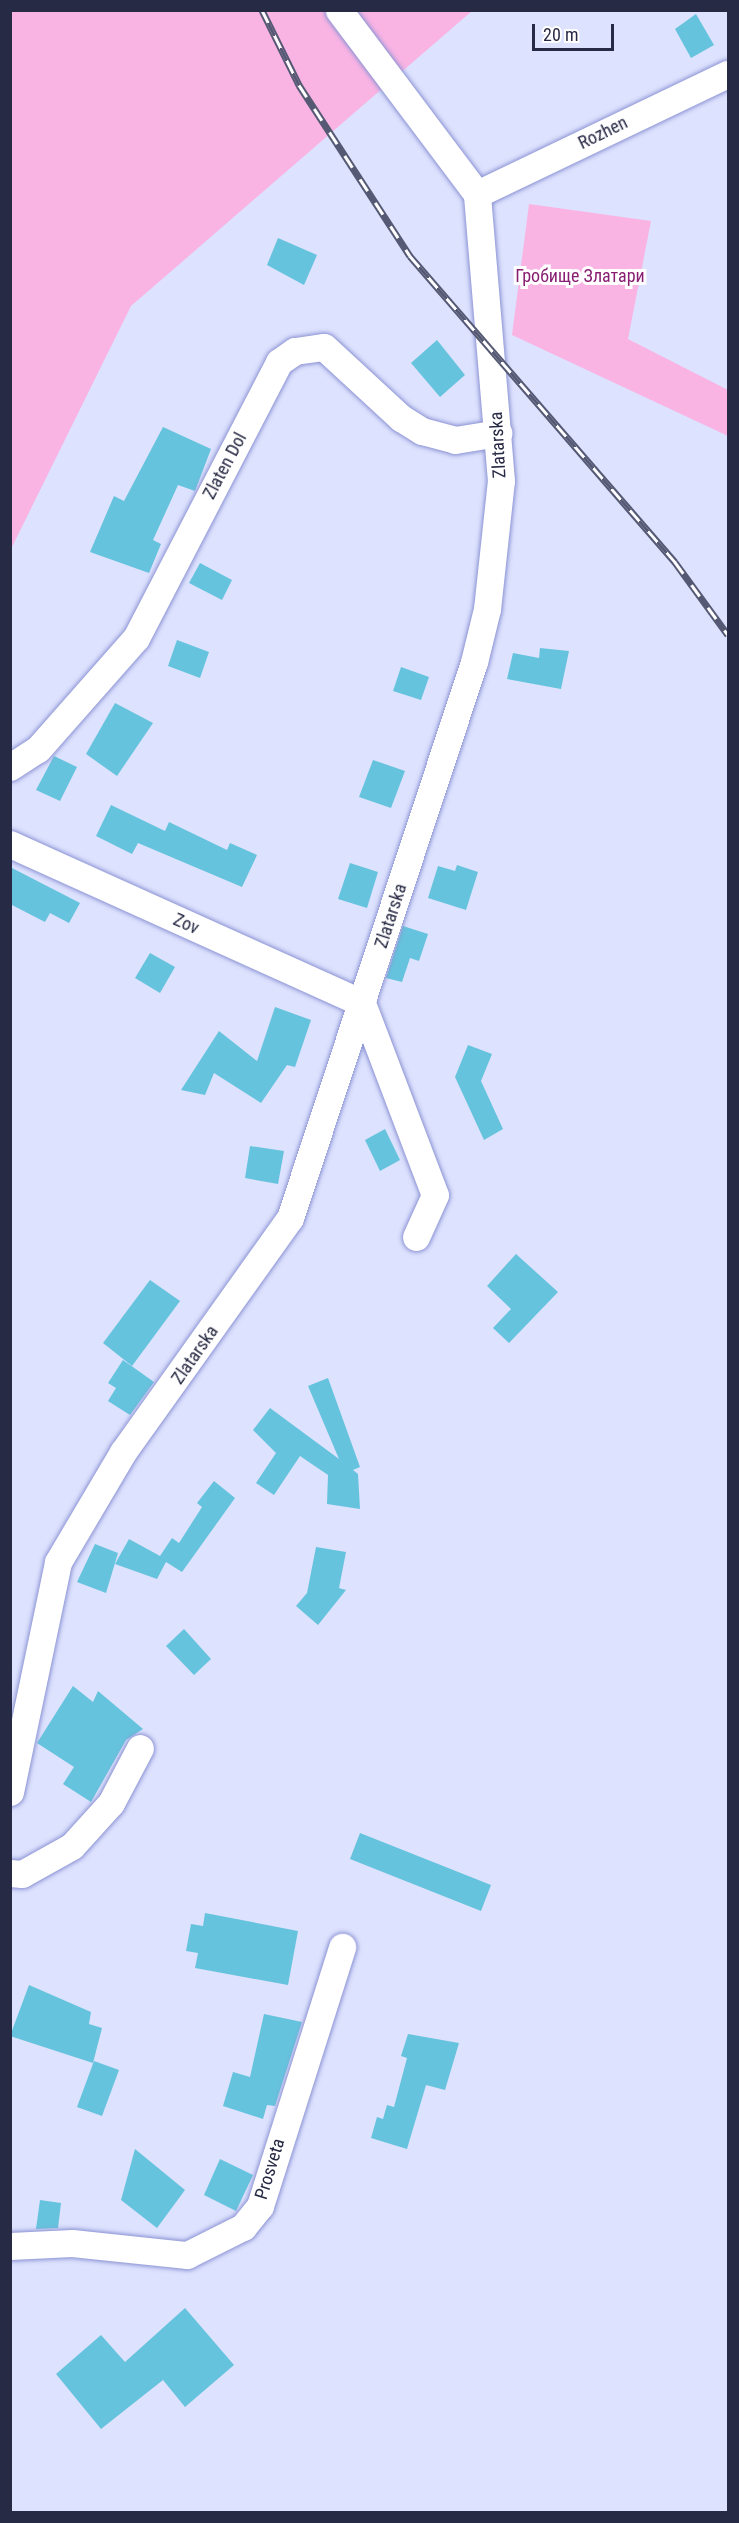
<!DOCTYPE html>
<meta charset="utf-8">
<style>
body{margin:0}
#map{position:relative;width:739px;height:2523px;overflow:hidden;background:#dde2fe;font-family:"Roboto Condensed",sans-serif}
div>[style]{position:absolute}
.green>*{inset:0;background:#f9b4e4}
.building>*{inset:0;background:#66c3dd}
.roads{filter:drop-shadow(0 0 2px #8b93d3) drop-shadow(0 0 2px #8b93d3)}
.minor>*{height:27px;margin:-13.5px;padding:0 13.5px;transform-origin:13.5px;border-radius:13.5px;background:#fff}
.rail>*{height:7px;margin-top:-3.5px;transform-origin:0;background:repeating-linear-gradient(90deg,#fff 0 14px,#555973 0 28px);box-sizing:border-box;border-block:2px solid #555973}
span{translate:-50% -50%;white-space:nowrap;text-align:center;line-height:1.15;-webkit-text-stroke:6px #fff;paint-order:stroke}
.street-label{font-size:18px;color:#272a44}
.park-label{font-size:18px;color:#881f72}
.frame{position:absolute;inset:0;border:12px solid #272a44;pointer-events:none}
.scale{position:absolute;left:532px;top:24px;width:82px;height:27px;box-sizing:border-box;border:3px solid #272a44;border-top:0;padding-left:8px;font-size:18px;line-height:21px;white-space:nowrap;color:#272a44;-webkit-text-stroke:4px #fff;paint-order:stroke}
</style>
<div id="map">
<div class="green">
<div style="clip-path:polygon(11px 11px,472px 11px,131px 306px,11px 549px)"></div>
<div style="clip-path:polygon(529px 204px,651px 221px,628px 339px,728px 390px,728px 436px,512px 335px)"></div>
</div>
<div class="building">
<div style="clip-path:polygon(696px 14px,714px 45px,691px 58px,675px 29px)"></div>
<div style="clip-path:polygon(278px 238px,317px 255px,304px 285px,267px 265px)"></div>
<div style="clip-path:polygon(437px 340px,465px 375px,440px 397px,411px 363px)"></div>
<div style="clip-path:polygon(163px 427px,211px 449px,195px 491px,178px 485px,153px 540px,161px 544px,149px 573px,90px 552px,114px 496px,124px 501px)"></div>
<div style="clip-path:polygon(200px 563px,232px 580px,222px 600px,189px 583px)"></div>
<div style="clip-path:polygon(177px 640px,209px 652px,200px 678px,168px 666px)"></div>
<div style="clip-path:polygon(540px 648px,569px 651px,561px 689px,507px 679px,513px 653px,539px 658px)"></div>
<div style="clip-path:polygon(401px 667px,429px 677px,421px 700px,393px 691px)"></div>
<div style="clip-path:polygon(115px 703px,153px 723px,117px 776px,86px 754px)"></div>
<div style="clip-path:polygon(54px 756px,77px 767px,60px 801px,36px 790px)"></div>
<div style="clip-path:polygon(373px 760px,405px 771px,391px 808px,359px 797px)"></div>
<div style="clip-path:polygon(111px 805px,165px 831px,169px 822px,227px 850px,230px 843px,257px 855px,242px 887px,138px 843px,132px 854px,96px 836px)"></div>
<div style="clip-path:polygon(350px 863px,378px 872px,367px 908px,338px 899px)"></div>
<div style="clip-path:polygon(457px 865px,478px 872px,466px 910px,428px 898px,438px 866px,455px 871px)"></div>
<div style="clip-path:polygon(10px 867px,80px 903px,69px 923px,50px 913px,45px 922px,10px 904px)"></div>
<div style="clip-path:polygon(403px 926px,428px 934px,419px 961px,410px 958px,402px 982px,386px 978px)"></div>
<div style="clip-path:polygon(150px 953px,175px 967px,160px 993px,135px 978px)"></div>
<div style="clip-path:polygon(275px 1007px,311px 1020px,295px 1067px,287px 1065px,261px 1103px,214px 1073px,205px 1095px,181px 1090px,219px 1031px,257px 1061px)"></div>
<div style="clip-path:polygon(468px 1045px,492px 1054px,481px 1081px,503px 1129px,484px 1140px,455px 1077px)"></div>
<div style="clip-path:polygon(385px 1129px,400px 1160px,380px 1171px,365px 1140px)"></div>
<div style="clip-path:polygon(250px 1146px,284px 1151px,278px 1184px,245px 1178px)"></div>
<div style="clip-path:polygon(516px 1254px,558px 1292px,509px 1343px,493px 1328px,511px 1309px,487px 1286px)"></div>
<div style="clip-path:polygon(150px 1280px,180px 1301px,132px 1366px,103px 1343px)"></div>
<div style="clip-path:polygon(123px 1360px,154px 1382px,130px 1415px,108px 1401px,116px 1388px,108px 1383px)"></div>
<div style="clip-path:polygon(328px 1378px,360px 1467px,353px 1470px,358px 1474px,360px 1509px,327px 1504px,328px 1475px,300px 1456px,274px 1495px,256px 1483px,276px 1453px,253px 1430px,270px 1408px,339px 1459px,308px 1386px)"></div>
<div style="clip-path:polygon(214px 1481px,235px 1498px,182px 1572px,166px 1562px,157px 1579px,115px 1564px,129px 1539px,160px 1556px,172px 1538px,179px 1543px,202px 1507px,197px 1503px)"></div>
<div style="clip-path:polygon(95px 1544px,118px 1553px,106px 1593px,77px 1582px)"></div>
<div style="clip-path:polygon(316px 1547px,346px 1552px,339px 1588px,346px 1590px,318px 1625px,296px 1606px,307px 1593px)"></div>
<div style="clip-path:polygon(184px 1629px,211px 1659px,194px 1675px,166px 1646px)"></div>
<div style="clip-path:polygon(73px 1686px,93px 1702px,98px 1691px,143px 1729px,126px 1740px,91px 1802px,63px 1784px,74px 1767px,37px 1743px)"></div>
<div style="clip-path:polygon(360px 1833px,491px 1885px,481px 1911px,350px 1859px)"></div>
<div style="clip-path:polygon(205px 1913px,298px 1931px,288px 1985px,195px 1968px,198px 1953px,186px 1951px,191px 1924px,203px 1926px)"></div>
<div style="clip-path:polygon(29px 1985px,91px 2012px,89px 2024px,102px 2028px,93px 2063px,10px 2036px)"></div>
<div style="clip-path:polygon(264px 2014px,302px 2022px,275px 2106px,267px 2105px,263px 2119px,223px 2106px,233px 2072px,250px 2077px)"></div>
<div style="clip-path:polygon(408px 2034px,459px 2043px,445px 2090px,426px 2085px,407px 2149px,371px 2138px,377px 2117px,383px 2119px,387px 2105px,394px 2107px,407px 2058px,401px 2056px)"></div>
<div style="clip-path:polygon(94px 2061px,119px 2070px,102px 2116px,77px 2107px)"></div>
<div style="clip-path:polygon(135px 2149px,185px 2190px,157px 2228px,121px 2200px)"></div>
<div style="clip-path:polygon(220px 2159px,253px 2175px,236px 2211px,204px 2195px)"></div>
<div style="clip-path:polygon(40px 2200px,61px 2203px,58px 2228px,36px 2229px)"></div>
<div style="clip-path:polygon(185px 2308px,234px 2365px,185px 2407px,163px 2380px,101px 2429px,56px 2374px,101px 2335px,125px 2362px)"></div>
</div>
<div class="roads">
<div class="minor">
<div style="left:477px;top:194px;width:278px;rotate:-25.6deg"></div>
<div style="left:10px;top:767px;width:33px;rotate:-33deg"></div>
<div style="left:38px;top:749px;width:148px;rotate:-48.6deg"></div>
<div style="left:136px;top:638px;width:311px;rotate:-62.6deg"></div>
<div style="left:279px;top:362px;width:19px;rotate:-35deg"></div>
<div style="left:295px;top:351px;width:29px;rotate:-8deg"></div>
<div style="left:324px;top:347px;width:105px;rotate:42.7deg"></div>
<div style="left:401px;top:418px;width:25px;rotate:32deg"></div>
<div style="left:422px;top:431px;width:34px;rotate:15deg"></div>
<div style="left:455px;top:440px;width:44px;rotate:-9.2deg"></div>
<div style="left:10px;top:844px;width:386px;rotate:24.3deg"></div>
<div style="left:362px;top:1003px;width:205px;rotate:69.2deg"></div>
<div style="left:435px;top:1195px;width:46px;rotate:114.3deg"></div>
<div style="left:10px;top:1792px;width:235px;rotate:-78.2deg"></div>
<div style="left:58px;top:1562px;width:128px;rotate:-59.4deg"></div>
<div style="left:123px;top:1452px;width:287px;rotate:-54.5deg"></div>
<div style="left:290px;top:1218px;width:586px;rotate:-71.69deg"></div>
<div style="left:474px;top:662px;width:55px;rotate:-76.2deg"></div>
<div style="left:487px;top:609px;width:129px;rotate:-83.8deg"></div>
<div style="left:501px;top:481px;width:288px;rotate:-94.8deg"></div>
<div style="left:477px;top:194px;width:230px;rotate:-126.9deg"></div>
<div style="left:10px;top:1873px;width:12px;rotate:5deg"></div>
<div style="left:22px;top:1874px;width:57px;rotate:-29.2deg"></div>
<div style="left:72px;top:1846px;width:58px;rotate:-47.8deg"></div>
<div style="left:111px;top:1803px;width:62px;rotate:-62.2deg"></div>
<div style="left:10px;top:2246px;width:62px;rotate:-2.8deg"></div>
<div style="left:72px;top:2243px;width:116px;rotate:6deg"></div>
<div style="left:187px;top:2255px;width:63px;rotate:-26.6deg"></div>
<div style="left:243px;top:2227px;width:27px;rotate:-51deg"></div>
<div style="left:260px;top:2206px;width:272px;rotate:-72.4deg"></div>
</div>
</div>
<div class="rail">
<div style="left:262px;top:10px;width:84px;rotate:63.7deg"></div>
<div style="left:299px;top:85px;width:204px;rotate:57deg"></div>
<div style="left:410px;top:256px;width:405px;rotate:49.1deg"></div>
<div style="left:675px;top:562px;width:90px;rotate:54deg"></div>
</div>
<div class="street-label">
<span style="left:603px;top:133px;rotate:-26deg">Rozhen</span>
<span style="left:498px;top:445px;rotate:-93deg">Zlatarska</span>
<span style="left:225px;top:466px;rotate:-62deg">Zlaten Dol</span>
<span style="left:391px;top:916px;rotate:-72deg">Zlatarska</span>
<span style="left:186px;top:924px;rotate:24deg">Zov</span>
<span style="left:195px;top:1355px;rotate:-55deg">Zlatarska</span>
<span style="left:270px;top:2169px;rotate:-73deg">Prosveta</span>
</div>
<div class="park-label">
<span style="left:580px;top:276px">Гробище Златари</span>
</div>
<div class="frame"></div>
<div class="scale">20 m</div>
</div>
